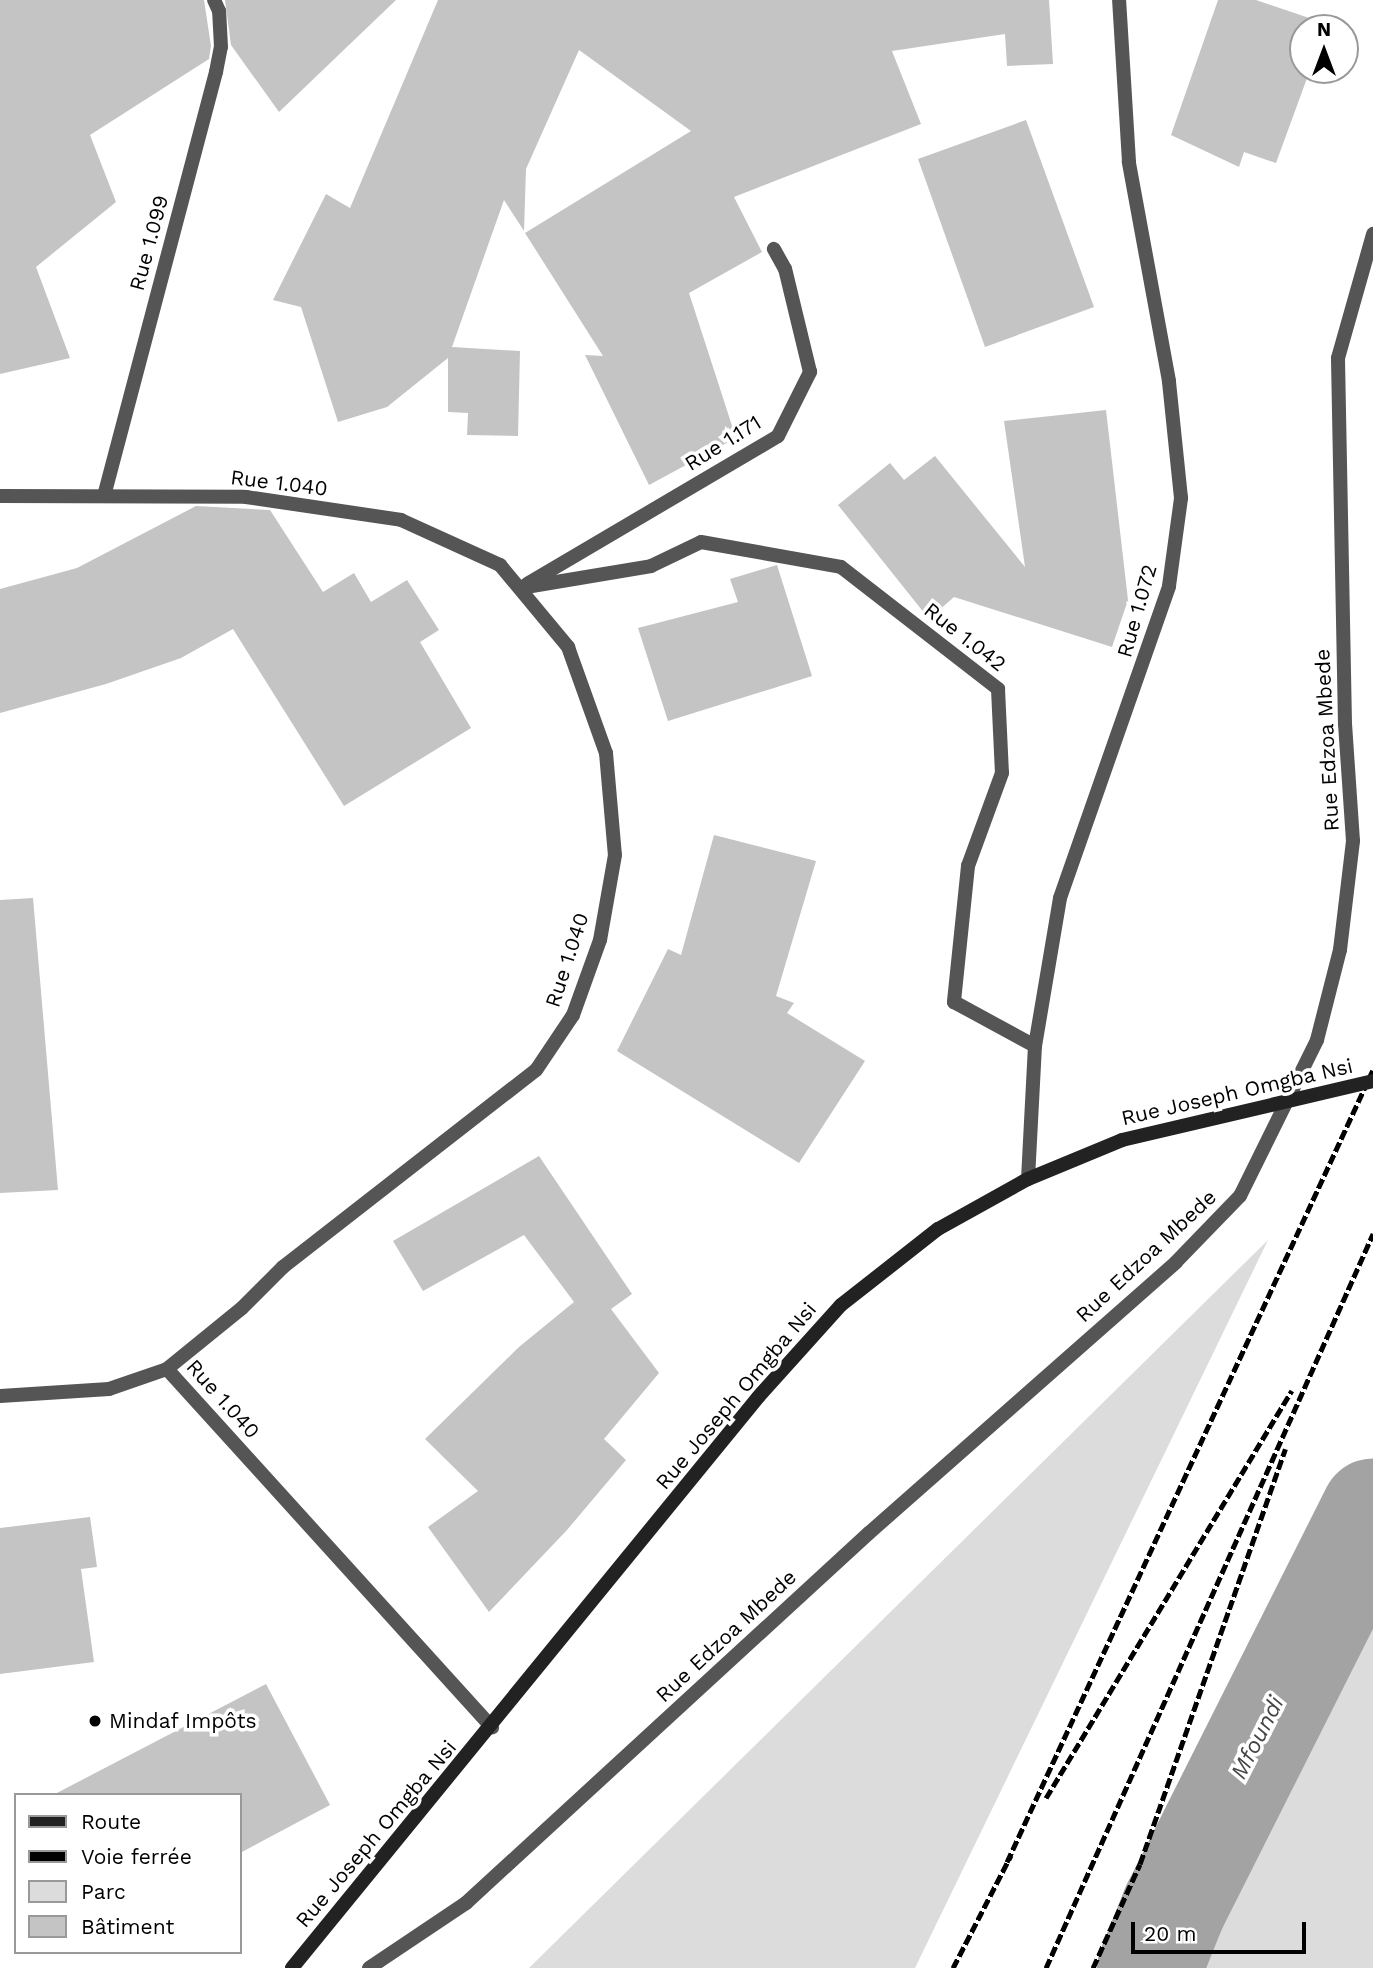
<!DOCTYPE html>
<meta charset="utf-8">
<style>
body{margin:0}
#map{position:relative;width:1373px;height:1968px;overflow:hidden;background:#fff;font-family:"Work Sans",sans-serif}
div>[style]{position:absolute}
.green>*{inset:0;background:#dcdcdc}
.river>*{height:105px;margin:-52.5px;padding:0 52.5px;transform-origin:52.5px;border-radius:52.5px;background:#a3a3a3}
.building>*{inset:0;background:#c4c4c4}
.street>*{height:14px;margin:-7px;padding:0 7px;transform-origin:7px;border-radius:7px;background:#555}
.secondary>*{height:14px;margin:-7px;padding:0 7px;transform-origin:7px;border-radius:7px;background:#222}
.rail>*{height:5px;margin-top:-2.5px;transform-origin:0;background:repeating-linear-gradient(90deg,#000 0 10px,transparent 0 13.5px)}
.secondary-bridge>*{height:14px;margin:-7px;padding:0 7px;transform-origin:7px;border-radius:7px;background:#222}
.dots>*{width:19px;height:19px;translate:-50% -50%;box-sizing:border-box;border:4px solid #fff;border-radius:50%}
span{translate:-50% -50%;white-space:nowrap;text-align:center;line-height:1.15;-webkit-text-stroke:7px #fff;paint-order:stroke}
.street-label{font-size:21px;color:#000}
.poi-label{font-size:21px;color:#000}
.left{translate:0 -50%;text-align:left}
.water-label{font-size:23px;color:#444;font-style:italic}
.legend{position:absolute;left:14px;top:1793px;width:228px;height:161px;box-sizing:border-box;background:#fff;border:2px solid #999;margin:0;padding:9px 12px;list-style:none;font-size:21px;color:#000}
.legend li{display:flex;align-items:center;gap:14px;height:35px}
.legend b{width:35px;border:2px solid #999}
.north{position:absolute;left:1289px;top:14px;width:70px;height:70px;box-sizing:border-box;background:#fff;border:2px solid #999;border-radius:50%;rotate:0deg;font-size:19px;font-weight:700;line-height:28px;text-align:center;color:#000}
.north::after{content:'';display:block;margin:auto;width:24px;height:32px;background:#000;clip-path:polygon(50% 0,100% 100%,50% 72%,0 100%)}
.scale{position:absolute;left:1131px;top:1922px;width:175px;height:32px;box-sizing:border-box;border:4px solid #000;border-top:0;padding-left:9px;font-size:21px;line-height:24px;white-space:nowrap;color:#000;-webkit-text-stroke:5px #fff;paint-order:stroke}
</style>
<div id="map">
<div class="green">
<div style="clip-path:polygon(1268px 1240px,915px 1968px,529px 1968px)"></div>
<div style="clip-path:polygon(1373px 1511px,1373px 1968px,1149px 1968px,1173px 1908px)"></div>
</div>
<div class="river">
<div style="left:1149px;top:1968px;width:65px;rotate:-68.2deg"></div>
<div style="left:1173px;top:1908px;width:445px;rotate:-63.3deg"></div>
</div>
<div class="building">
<div style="clip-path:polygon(0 0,204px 0,211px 46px,209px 59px,90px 135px,116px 202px,36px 267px,70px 358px,0 374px)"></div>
<div style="clip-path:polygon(225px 0,396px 0,279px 112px,231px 45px)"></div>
<div style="clip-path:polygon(438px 0,1049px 0,1053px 64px,1007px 66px,1005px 34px,892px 51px,921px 124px,734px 197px,762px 252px,689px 293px,736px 438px,649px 485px,585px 355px,603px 356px,525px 233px,691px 131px,579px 50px,526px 169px,524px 231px,504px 200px,452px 347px,520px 351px,518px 436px,467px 435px,468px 413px,448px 412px,448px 358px,387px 407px,338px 422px,301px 307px,273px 300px,326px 194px,350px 208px)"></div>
<div style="clip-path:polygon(1218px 0,1256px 0,1327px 24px,1326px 28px,1303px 28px,1303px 70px,1310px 70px,1276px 163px,1244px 152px,1239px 167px,1171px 135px)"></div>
<div style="clip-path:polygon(1026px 120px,1094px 307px,985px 347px,918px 159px)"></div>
<div style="clip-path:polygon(1106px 410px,1128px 600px,1112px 647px,954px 597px,929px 619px,838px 505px,890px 463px,904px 480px,935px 456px,1025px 567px,1004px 421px)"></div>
<div style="clip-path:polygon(196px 506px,270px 510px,323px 592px,354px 573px,371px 602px,407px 580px,439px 630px,420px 642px,471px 728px,344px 806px,233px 629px,181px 658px,106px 684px,0 713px,0 589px,77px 568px)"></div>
<div style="clip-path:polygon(777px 565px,812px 676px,668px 721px,638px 628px,738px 602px,730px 579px)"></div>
<div style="clip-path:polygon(714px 835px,816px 861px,776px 996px,794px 1003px,787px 1013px,865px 1061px,799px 1163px,617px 1051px,668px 949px,681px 955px)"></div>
<div style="clip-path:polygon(33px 898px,58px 1190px,0 1193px,0 900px)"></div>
<div style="clip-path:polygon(539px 1156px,632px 1294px,611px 1309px,659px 1373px,604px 1439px,626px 1460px,567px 1530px,489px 1612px,428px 1527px,478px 1491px,425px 1439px,519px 1347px,574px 1302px,524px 1235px,423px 1291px,393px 1241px)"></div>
<div style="clip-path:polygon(90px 1517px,97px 1567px,81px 1569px,94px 1662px,0 1674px,0 1528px)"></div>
<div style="clip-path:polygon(266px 1684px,330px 1805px,240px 1853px,240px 1795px,53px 1795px)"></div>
</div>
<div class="street">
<div style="left:0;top:496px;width:246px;rotate:0.2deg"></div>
<div style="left:246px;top:497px;width:157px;rotate:8.4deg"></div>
<div style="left:401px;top:520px;width:109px;rotate:24.4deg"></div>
<div style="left:500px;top:565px;width:107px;rotate:50.3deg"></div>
<div style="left:568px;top:647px;width:113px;rotate:70.3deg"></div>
<div style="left:606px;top:753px;width:102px;rotate:85deg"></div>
<div style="left:615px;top:855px;width:86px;rotate:100deg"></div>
<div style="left:600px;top:940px;width:80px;rotate:109.8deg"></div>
<div style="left:573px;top:1015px;width:66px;rotate:123.9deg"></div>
<div style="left:536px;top:1070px;width:321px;rotate:142.1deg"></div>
<div style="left:283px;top:1267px;width:58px;rotate:135deg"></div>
<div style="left:242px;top:1308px;width:97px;rotate:140.9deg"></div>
<div style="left:167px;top:1369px;width:61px;rotate:161deg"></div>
<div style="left:109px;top:1389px;width:109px;rotate:176.3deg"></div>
<div style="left:104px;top:496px;width:439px;rotate:-75.2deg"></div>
<div style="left:216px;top:72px;width:25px;rotate:-79deg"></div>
<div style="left:221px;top:47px;width:36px;rotate:-93deg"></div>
<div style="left:219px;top:11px;width:12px;rotate:-114deg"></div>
<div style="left:527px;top:584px;width:291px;rotate:-30.5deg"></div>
<div style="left:778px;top:436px;width:72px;rotate:-63.4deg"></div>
<div style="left:810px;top:372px;width:106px;rotate:-103.6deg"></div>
<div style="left:785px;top:269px;width:23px;rotate:-119deg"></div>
<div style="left:520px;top:588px;width:133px;rotate:-9.5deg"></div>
<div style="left:651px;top:566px;width:55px;rotate:-25.6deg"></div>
<div style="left:701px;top:542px;width:142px;rotate:10.1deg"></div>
<div style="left:841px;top:567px;width:199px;rotate:37.8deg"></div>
<div style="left:998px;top:689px;width:84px;rotate:87.3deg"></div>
<div style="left:1002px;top:773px;width:99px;rotate:110.1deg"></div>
<div style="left:968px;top:866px;width:137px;rotate:95.9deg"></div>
<div style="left:954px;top:1002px;width:92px;rotate:28.5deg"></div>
<div style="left:1028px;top:1179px;width:133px;rotate:-87deg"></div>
<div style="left:1035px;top:1046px;width:150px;rotate:-80.4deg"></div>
<div style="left:1060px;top:898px;width:330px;rotate:-70.7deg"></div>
<div style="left:1169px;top:586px;width:89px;rotate:-82.2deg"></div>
<div style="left:1181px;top:498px;width:118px;rotate:-95.9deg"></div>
<div style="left:1169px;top:381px;width:223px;rotate:-100.4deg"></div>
<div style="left:1129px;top:162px;width:162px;rotate:-93.5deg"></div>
<div style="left:167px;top:1369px;width:484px;rotate:47.8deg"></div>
<div style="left:369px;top:1968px;width:117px;rotate:-33.8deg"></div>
<div style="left:466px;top:1903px;width:547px;rotate:-42.56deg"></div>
<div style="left:869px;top:1533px;width:409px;rotate:-41.4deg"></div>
<div style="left:1176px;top:1262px;width:92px;rotate:-45.9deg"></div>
<div style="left:1240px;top:1196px;width:174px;rotate:-63.7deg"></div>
<div style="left:1317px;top:1040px;width:93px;rotate:-75.7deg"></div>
<div style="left:1340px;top:950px;width:110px;rotate:-83.2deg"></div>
<div style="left:1353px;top:841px;width:117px;rotate:-93.9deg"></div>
<div style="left:1345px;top:724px;width:366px;rotate:-91.1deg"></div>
<div style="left:1338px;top:358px;width:129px;rotate:-74.2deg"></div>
</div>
<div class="secondary">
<div style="left:292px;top:1968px;width:738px;rotate:-50.77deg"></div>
<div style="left:759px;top:1396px;width:122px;rotate:-48deg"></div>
<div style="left:841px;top:1305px;width:123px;rotate:-38.1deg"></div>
<div style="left:938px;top:1229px;width:103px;rotate:-29.1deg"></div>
<div style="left:1028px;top:1179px;width:102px;rotate:-22.5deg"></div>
</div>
<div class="rail">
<div style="left:1046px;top:1798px;width:476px;rotate:-58.9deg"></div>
<div style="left:1007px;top:1862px;width:872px;rotate:-65.2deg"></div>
<div style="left:953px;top:1968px;width:127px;rotate:-62.8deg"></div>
<div style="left:1046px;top:1968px;width:804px;rotate:-65.99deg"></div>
<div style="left:1093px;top:1968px;width:114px;rotate:-65.7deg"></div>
<div style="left:1140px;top:1864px;width:440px;rotate:-70.7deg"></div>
</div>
<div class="secondary-bridge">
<div style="left:1122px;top:1140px;width:258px;rotate:-13.2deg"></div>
</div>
<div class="dots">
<div style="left:95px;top:1721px;background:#000"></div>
</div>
<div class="street-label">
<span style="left:149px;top:243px;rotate:-75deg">Rue 1.099</span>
<span style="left:723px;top:443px;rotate:-32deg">Rue 1.171</span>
<span style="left:279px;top:483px;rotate:7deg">Rue 1.040</span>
<span style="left:1137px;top:611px;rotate:-74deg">Rue 1.072</span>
<span style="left:965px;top:637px;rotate:38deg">Rue 1.042</span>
<span style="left:1327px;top:740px;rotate:-93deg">Rue Edzoa Mbede</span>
<span style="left:567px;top:960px;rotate:-72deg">Rue 1.040</span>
<span style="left:1237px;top:1092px;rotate:-13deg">Rue Joseph Omgba Nsi</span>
<span style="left:1146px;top:1256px;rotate:-43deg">Rue Edzoa Mbede</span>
<span style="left:736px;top:1396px;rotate:-50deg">Rue Joseph Omgba Nsi</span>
<span style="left:223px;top:1399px;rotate:48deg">Rue 1.040</span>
<span style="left:726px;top:1636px;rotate:-43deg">Rue Edzoa Mbede</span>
<span style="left:376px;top:1834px;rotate:-50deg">Rue Joseph Omgba Nsi</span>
</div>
<div class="poi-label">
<span class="left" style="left:109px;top:1721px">Mindaf Impôts</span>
</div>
<div class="water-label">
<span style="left:1258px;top:1738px;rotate:-63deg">Mfoundi</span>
</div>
<ul class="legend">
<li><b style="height:9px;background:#222"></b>Route</li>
<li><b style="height:9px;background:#000"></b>Voie ferrée</li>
<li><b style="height:19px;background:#dcdcdc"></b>Parc</li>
<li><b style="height:19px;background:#c4c4c4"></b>Bâtiment</li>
</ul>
<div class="north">N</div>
<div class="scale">20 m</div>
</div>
